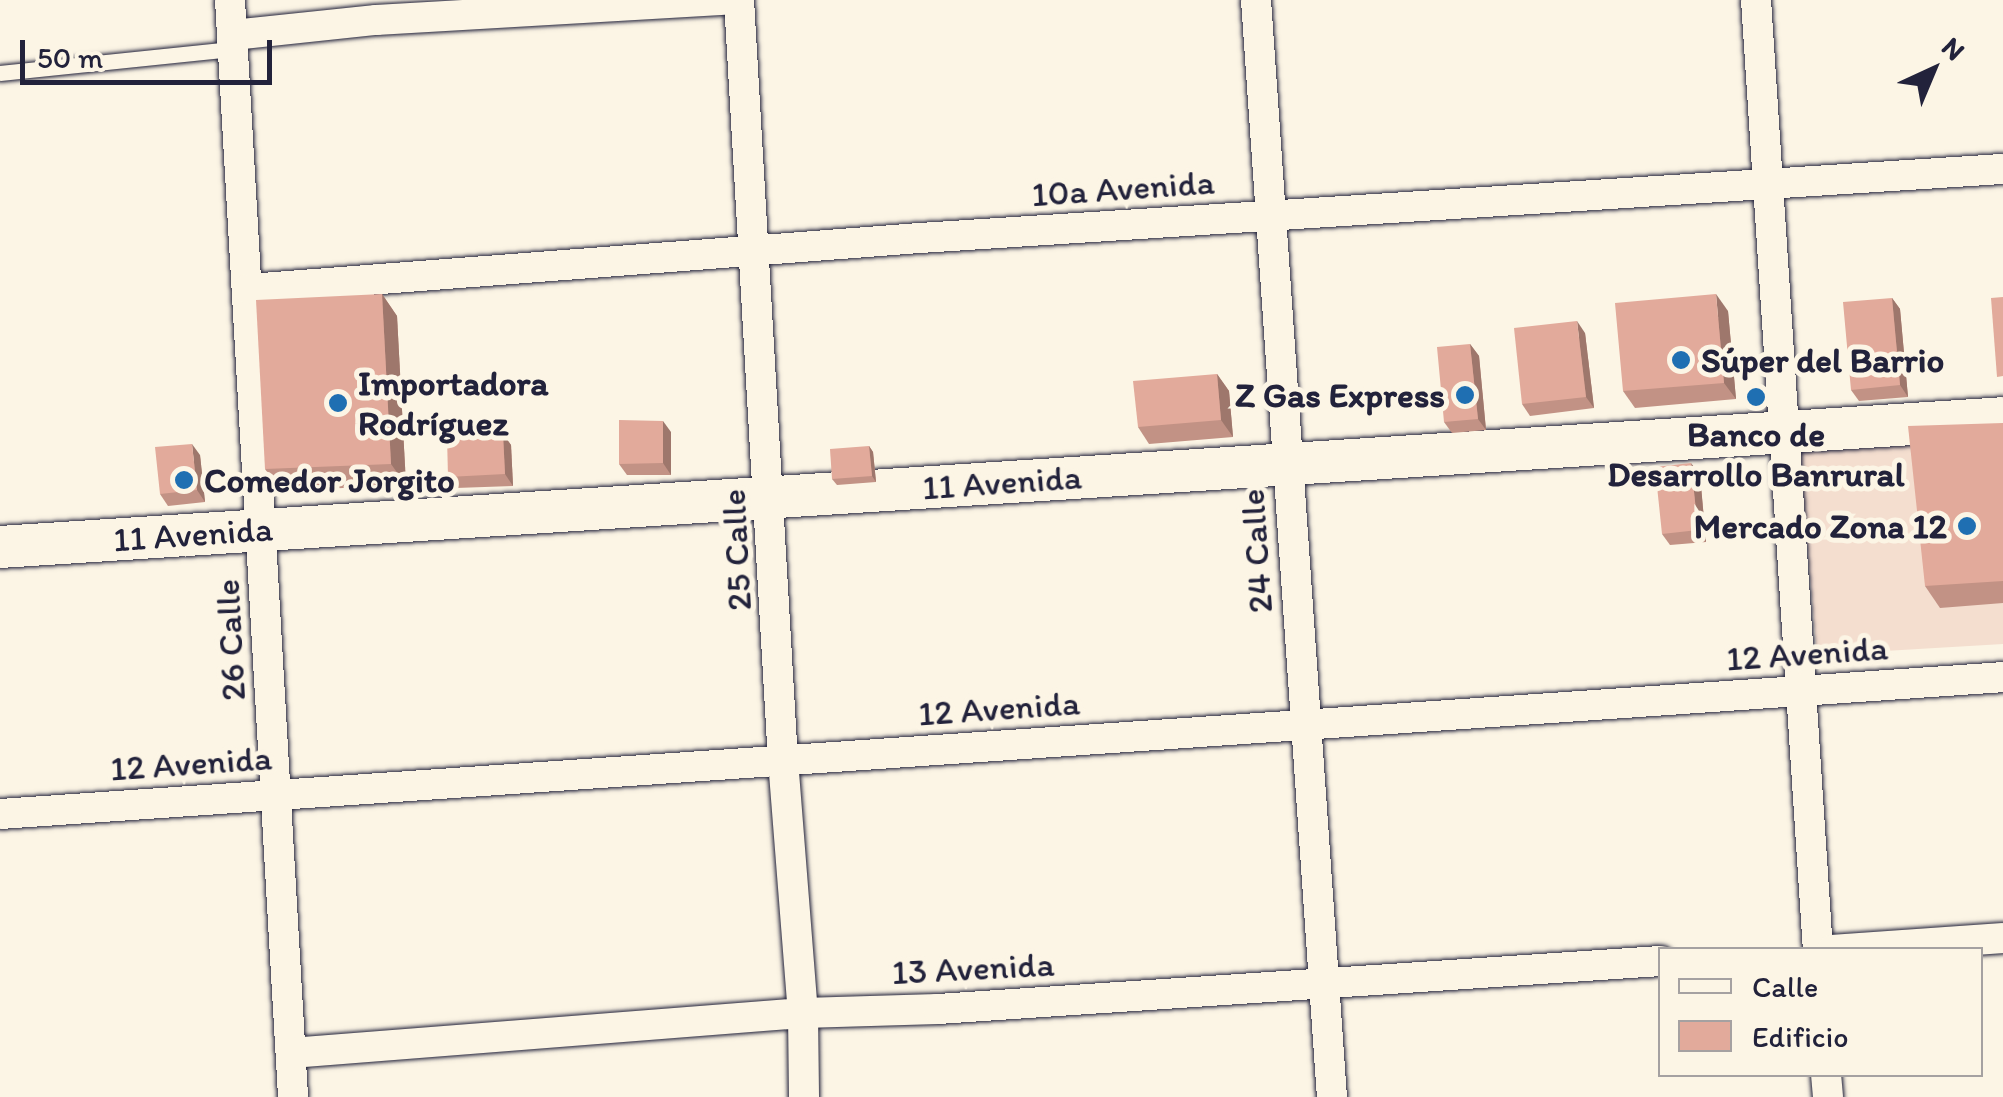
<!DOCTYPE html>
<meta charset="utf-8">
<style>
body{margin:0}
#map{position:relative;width:2003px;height:1097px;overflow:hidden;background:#fcf5e5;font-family:Itim,sans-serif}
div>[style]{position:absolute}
.built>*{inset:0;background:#f4decf}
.roads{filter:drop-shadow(0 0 2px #22223b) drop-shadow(0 0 2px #22223b)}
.lane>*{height:15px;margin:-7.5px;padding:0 7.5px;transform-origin:7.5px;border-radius:7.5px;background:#fcf5e5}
.street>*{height:30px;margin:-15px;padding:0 15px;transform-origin:15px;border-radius:15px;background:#fcf5e5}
.secondary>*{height:42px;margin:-21px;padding:0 21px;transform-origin:21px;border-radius:21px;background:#fcf5e5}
.wall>*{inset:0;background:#c29285}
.shaded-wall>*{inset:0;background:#9e776c}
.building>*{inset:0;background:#e2aa9b}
.dots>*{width:28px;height:28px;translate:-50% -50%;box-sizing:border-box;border:5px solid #fcf5e5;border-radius:50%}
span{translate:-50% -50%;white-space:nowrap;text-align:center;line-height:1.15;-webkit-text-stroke:10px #fcf5e5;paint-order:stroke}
.street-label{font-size:35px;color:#22223b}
.poi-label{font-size:35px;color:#22223b;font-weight:700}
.left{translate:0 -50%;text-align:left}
.right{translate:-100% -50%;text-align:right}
.legend{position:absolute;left:1658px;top:947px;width:325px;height:130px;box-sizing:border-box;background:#fcf5e5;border:2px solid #a5a1a1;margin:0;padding:12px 18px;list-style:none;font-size:30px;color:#22223b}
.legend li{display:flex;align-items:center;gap:20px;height:50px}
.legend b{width:50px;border:2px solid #a5a1a1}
.north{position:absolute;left:1883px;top:20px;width:100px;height:100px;-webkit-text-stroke:8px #fcf5e5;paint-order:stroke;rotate:44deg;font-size:28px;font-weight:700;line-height:40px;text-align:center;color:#22223b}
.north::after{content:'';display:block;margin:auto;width:35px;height:45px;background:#22223b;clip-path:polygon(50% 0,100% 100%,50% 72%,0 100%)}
.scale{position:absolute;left:20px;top:40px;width:252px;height:45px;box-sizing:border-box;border:5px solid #22223b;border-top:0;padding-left:12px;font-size:30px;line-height:35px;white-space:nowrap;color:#22223b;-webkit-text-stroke:8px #fcf5e5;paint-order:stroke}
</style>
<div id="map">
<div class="built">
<div style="clip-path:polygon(2003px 433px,2003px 644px,1817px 655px,1799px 445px)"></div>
</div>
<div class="roads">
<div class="lane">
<div style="left:0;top:73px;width:235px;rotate:-5.9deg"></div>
</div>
<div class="street">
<div style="left:230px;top:0;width:1099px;rotate:86.71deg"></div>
<div style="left:739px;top:0;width:761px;rotate:86.69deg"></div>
<div style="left:783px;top:760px;width:254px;rotate:85.5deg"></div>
<div style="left:803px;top:1013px;width:84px;rotate:89.3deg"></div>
<div style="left:1256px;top:0;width:1100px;rotate:86.04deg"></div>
<div style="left:1756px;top:0;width:952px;rotate:86.27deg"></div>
<div style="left:233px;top:35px;width:144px;rotate:-6deg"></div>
<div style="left:376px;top:20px;width:345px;rotate:-3.3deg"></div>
<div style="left:249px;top:289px;width:673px;rotate:-4.35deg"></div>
<div style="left:920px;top:238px;width:1085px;rotate:-3.65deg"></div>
<div style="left:0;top:814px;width:2008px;rotate:-3.91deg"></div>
<div style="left:1832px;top:950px;width:171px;rotate:-4deg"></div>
<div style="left:291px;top:1053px;width:514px;rotate:-4.47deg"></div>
<div style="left:803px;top:1013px;width:135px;rotate:-1.7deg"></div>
<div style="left:938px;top:1009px;width:724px;rotate:-3.8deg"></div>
<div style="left:1826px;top:1074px;width:23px;rotate:85deg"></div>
</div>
<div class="secondary">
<div style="left:0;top:547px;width:2007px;rotate:-3.68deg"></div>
</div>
</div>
<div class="wall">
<div style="clip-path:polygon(382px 294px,397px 316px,406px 485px,280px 491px,265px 469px)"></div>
<div style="clip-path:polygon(1892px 298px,1900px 309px,1908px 397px,1859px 401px,1851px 390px)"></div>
<div style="clip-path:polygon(1728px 311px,1736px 399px,1635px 408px,1623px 391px)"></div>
<div style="clip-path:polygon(1585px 333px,1594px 408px,1530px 416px,1522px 404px)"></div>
<div style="clip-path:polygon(1470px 344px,1479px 356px,1486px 430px,1452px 433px,1444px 422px)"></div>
<div style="clip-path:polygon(1217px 374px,1229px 391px,1233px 437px,1149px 444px,1138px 427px)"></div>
<div style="clip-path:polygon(2003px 423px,2003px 603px,1940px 608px,1925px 586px)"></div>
<div style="clip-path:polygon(671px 432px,671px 475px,627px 475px,619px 464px)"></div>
<div style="clip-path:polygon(503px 434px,511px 445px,513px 486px,456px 488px,448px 477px)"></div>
<div style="clip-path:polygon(869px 446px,873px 452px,876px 482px,837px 485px,832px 479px)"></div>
<div style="clip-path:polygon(200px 455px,205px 502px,168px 506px,160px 494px)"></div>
<div style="clip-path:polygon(1700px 475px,1706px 542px,1670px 545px,1662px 534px)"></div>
</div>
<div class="shaded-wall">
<div style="clip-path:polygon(382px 294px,397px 316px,406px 485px,391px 464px)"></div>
<div style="clip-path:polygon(1716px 294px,1728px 311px,1736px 399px,1724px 383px)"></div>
<div style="clip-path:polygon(1892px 298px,1900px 309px,1908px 397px,1900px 385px)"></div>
<div style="clip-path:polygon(1577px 321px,1585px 333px,1594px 408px,1586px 397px)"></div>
<div style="clip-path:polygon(1470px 344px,1479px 356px,1486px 430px,1478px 419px)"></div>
<div style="clip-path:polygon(1217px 374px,1229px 391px,1233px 437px,1221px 420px)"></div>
<div style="clip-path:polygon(663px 421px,671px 432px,671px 475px,663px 463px)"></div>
<div style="clip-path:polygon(503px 434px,511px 445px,513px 486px,505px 474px)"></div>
<div style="clip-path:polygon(192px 444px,200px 455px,205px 502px,197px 490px)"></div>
<div style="clip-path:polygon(869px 446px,873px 452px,876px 482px,872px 476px)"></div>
<div style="clip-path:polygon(1691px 463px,1700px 475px,1706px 542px,1698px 530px)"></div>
</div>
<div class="building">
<div style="clip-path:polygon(382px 294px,391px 464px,265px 469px,256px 300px)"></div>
<div style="clip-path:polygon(1716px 294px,1724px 383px,1623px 391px,1615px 303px)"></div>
<div style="clip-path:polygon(2003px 297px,2003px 376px,1997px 377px,1991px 298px)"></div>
<div style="clip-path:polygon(1892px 298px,1900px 385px,1851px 390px,1843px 302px)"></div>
<div style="clip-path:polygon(1577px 321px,1586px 397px,1522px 404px,1514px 328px)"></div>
<div style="clip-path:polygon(1470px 344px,1478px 419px,1444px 422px,1437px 347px)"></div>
<div style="clip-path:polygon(1217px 374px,1221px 420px,1138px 427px,1133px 381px)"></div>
<div style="clip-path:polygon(619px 420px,663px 421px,663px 463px,619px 464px)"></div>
<div style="clip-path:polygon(2003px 423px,2003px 581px,1925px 586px,1908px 426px)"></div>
<div style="clip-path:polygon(503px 434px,505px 474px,448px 477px,447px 436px)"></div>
<div style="clip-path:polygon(192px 444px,197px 490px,160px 494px,155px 447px)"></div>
<div style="clip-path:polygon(869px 446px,872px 476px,832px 479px,830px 449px)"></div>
<div style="clip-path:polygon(1691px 463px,1698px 530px,1662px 534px,1655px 467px)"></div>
</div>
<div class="dots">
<div style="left:1681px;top:360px;background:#1f6fb2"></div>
<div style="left:1465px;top:395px;background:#1f6fb2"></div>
<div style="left:1756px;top:397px;background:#1f6fb2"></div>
<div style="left:338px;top:403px;background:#1f6fb2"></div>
<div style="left:184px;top:480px;background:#1f6fb2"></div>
<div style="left:1967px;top:526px;background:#1f6fb2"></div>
</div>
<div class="street-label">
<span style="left:1123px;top:188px;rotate:-4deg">10a Avenida</span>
<span style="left:1002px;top:482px;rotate:-4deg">11 Avenida</span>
<span style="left:193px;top:534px;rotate:-4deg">11 Avenida</span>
<span style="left:736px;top:550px;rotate:-93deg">25 Calle</span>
<span style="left:1256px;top:551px;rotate:-94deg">24 Calle</span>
<span style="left:230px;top:640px;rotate:-93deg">26 Calle</span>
<span style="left:1807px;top:653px;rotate:-4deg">12 Avenida</span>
<span style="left:999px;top:708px;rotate:-4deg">12 Avenida</span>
<span style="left:191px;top:763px;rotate:-4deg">12 Avenida</span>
<span style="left:973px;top:968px;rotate:-3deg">13 Avenida</span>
</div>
<div class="poi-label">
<span class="left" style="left:1701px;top:360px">Súper del Barrio</span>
<span class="left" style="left:358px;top:403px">Importadora<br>Rodríguez</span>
<span class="right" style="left:1445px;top:395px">Z Gas Express</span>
<span style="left:1756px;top:454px">Banco de<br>Desarrollo Banrural</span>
<span class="left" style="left:204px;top:480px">Comedor Jorgito</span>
<span class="right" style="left:1947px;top:526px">Mercado Zona 12</span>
</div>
<ul class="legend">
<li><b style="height:12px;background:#fcf5e5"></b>Calle</li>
<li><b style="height:28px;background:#e2aa9b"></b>Edificio</li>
</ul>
<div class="north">N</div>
<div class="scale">50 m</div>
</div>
